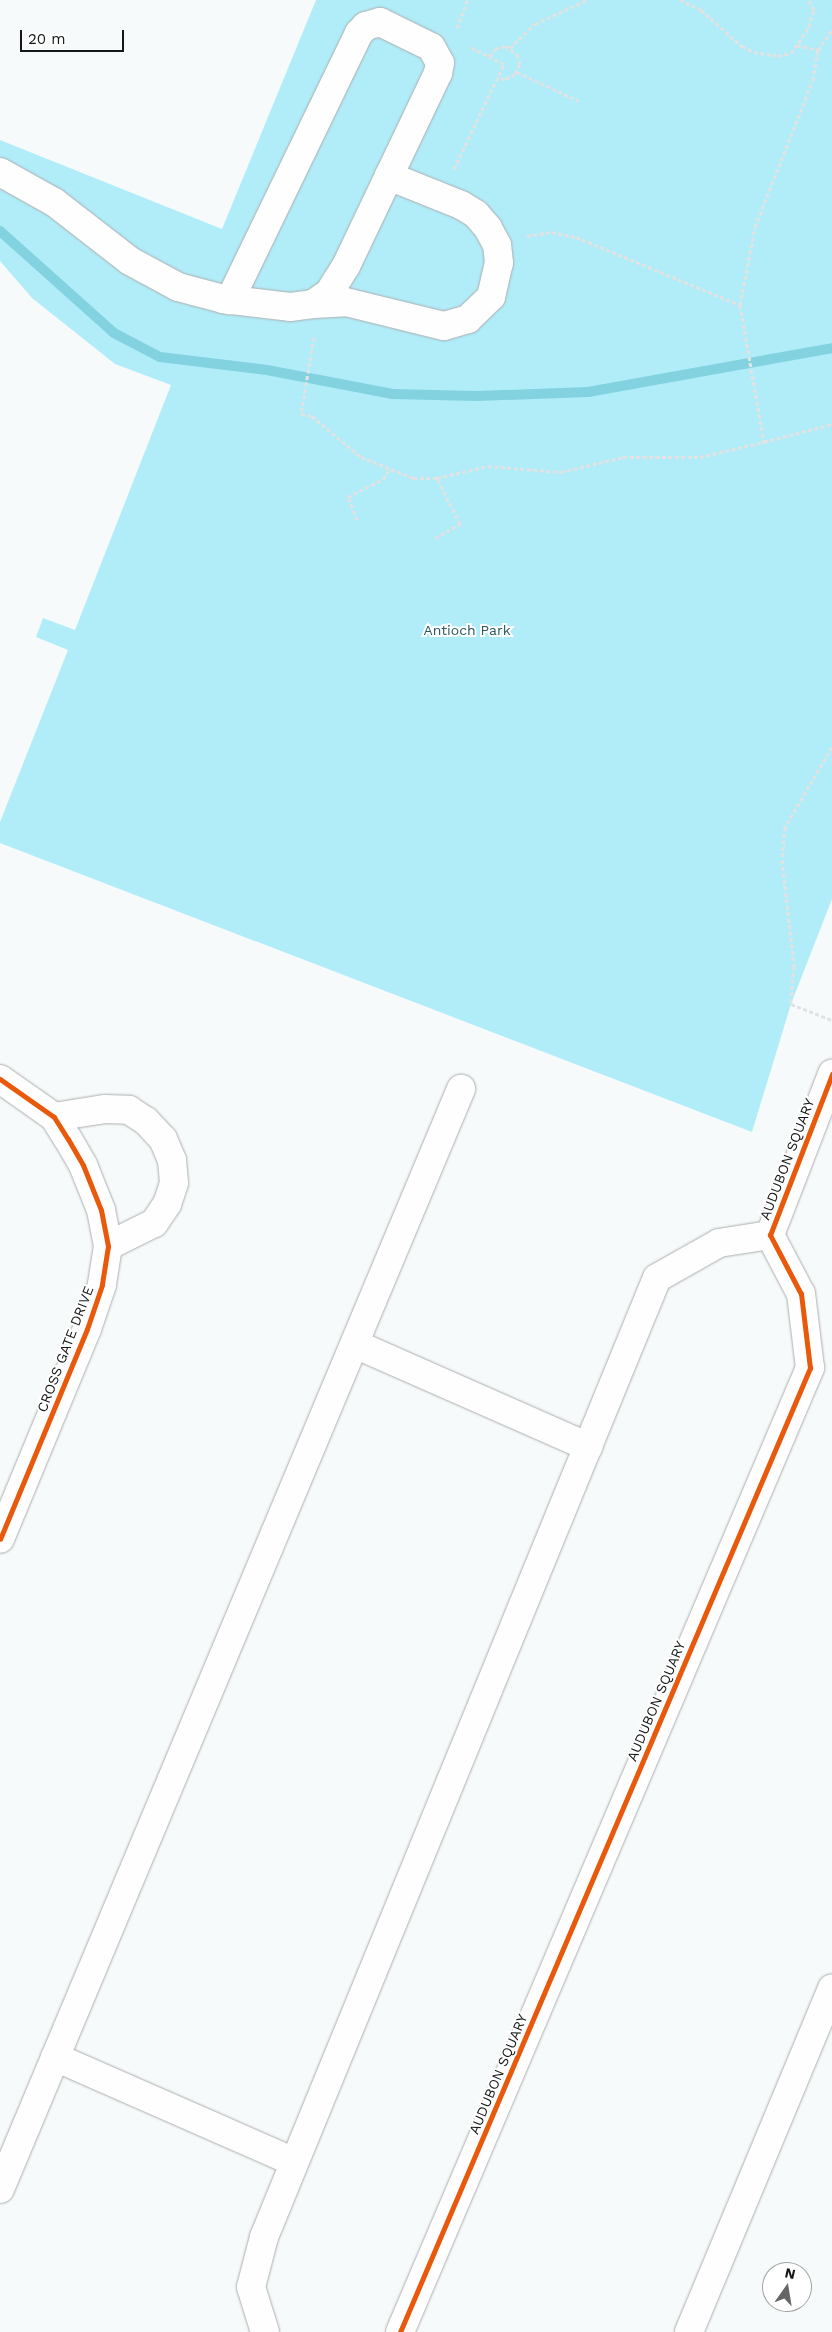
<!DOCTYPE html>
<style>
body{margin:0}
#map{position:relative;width:832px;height:2332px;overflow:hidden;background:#f7fafb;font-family:"Work Sans",sans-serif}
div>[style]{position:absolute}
.green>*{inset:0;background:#b1edf9}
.stream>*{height:10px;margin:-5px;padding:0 5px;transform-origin:5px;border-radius:5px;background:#83d2e0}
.path>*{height:3px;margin-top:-1.5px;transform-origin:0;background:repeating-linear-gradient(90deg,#e2e2e2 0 4px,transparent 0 6.5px)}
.roads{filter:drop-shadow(0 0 1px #acaeae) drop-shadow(0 0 1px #acaeae)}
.minor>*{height:28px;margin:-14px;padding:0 14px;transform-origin:14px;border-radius:14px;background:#fefefe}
.cycleway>*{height:5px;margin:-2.5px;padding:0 2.5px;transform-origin:2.5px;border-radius:2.5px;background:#e8590c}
span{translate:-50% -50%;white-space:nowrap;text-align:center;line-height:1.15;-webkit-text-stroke:4px #fff;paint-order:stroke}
.park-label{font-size:14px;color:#295861}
.street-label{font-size:14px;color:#151717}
.north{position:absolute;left:762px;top:2262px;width:50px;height:50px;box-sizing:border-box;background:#fff;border:1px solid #a1a2a2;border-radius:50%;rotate:13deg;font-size:14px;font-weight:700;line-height:20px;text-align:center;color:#151717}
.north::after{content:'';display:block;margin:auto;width:18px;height:22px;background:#646667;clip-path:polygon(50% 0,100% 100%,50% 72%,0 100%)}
.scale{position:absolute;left:20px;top:30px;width:104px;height:22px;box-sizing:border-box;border:2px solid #151717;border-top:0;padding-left:6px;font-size:15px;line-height:18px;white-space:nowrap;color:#151717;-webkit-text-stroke:4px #fff;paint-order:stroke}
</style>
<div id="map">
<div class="green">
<div style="clip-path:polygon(316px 0,832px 0,832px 899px,791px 1004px,752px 1132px,0 843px,0 822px,68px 650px,36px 637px,43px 618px,75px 630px,171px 385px,115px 364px,32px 298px,0 261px,0 140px,222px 229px)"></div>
</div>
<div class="stream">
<div style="left:0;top:231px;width:153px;rotate:41.8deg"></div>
<div style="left:114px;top:333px;width:52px;rotate:27.6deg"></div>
<div style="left:160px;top:357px;width:108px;rotate:6.9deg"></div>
<div style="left:267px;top:370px;width:128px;rotate:10.8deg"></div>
<div style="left:393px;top:394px;width:83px;rotate:1.4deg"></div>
<div style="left:476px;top:396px;width:112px;rotate:-2deg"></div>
<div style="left:588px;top:392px;width:248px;rotate:-10.2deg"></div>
</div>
<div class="path">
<div style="left:680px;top:0;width:23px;rotate:25deg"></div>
<div style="left:701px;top:10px;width:55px;rotate:41.3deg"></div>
<div style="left:742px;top:46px;width:13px;rotate:27deg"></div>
<div style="left:754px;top:52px;width:24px;rotate:9deg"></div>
<div style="left:778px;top:56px;width:13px;rotate:-13deg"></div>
<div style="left:791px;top:53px;width:32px;rotate:-55deg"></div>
<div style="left:809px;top:27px;width:18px;rotate:-74deg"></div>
<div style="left:814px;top:10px;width:11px;rotate:-117deg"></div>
<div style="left:457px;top:28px;width:30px;rotate:-69deg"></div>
<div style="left:797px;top:45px;width:22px;rotate:13deg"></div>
<div style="left:510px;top:48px;width:35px;rotate:-44deg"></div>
<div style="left:535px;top:24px;width:57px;rotate:-24.8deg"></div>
<div style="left:489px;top:56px;width:9px;rotate:-49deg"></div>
<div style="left:495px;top:49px;width:10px;rotate:-17deg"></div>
<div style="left:505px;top:46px;width:14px;rotate:34deg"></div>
<div style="left:517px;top:54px;width:10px;rotate:73deg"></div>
<div style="left:520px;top:64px;width:11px;rotate:117deg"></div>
<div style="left:515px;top:74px;width:11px;rotate:153deg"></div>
<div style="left:505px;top:79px;width:7px;rotate:-164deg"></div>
<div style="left:517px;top:72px;width:68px;rotate:25.1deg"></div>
<div style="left:454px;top:169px;width:116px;rotate:-64.5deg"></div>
<div style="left:504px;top:64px;width:40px;rotate:-153.4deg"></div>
<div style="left:527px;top:236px;width:25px;rotate:-9deg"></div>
<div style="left:552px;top:232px;width:25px;rotate:12deg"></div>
<div style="left:576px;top:237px;width:178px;rotate:22.5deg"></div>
<div style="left:740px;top:305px;width:139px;rotate:80.1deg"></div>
<div style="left:764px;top:442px;width:70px;rotate:-14.8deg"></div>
<div style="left:740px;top:305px;width:79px;rotate:-79.1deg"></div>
<div style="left:755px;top:227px;width:158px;rotate:-68.5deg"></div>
<div style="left:813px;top:80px;width:30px;rotate:-81deg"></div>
<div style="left:818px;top:50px;width:24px;rotate:-55deg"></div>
<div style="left:314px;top:337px;width:78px;rotate:99.6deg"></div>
<div style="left:301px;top:414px;width:11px;rotate:10deg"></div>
<div style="left:312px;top:416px;width:64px;rotate:39.9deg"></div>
<div style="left:361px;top:457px;width:56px;rotate:22deg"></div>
<div style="left:413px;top:478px;width:24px"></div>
<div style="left:437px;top:478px;width:52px;rotate:-13.2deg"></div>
<div style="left:488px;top:466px;width:73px;rotate:4.7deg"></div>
<div style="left:561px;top:472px;width:64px;rotate:-13.6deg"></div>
<div style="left:623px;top:457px;width:77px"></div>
<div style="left:700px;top:457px;width:66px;rotate:-13.2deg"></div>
<div style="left:357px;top:520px;width:25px;rotate:-111deg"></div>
<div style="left:348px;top:497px;width:39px;rotate:-27deg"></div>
<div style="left:383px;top:479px;width:11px;rotate:-56deg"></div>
<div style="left:435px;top:538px;width:29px;rotate:-29deg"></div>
<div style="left:460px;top:524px;width:51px;rotate:-116.6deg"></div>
<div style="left:832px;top:747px;width:93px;rotate:120.4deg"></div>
<div style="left:785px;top:827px;width:33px;rotate:95deg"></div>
<div style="left:782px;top:860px;width:107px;rotate:83.5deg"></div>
<div style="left:794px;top:966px;width:38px;rotate:95deg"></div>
<div style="left:791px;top:1004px;width:44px;rotate:21.3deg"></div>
</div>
<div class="roads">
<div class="minor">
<div style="left:0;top:172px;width:62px;rotate:29.1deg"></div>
<div style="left:54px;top:202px;width:96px;rotate:37.8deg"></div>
<div style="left:130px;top:261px;width:55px;rotate:28.4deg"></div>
<div style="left:178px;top:287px;width:47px;rotate:14.9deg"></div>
<div style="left:223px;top:299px;width:67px;rotate:6.8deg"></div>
<div style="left:290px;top:307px;width:23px;rotate:-7deg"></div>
<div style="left:313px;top:304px;width:19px;rotate:-35deg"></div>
<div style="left:329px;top:293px;width:32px;rotate:-58deg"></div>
<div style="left:346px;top:266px;width:214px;rotate:-64.5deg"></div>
<div style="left:438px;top:73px;width:10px;rotate:-79deg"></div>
<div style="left:440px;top:63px;width:18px;rotate:-119deg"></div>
<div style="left:431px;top:47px;width:57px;rotate:-153.9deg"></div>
<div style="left:380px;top:22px;width:15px;rotate:164deg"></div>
<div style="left:366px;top:26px;width:10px;rotate:135deg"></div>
<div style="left:359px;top:33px;width:297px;rotate:115.8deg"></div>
<div style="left:313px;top:304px;width:33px;rotate:-3deg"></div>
<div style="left:346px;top:302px;width:101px;rotate:13.8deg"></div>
<div style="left:444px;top:326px;width:25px;rotate:-16deg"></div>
<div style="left:468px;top:319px;width:32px;rotate:-44deg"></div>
<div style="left:491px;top:297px;width:35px;rotate:-77deg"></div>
<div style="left:499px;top:263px;width:18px;rotate:-96deg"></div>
<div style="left:497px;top:245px;width:19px;rotate:-118deg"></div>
<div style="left:488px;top:228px;width:18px;rotate:-131deg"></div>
<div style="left:476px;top:214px;width:17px;rotate:-149deg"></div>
<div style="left:461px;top:205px;width:78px;rotate:-158.1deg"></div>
<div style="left:0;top:1079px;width:66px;rotate:35.1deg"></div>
<div style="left:54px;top:1117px;width:26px;rotate:58deg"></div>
<div style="left:68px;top:1139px;width:30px;rotate:60deg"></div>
<div style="left:83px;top:1165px;width:48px;rotate:68.2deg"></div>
<div style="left:101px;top:1210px;width:37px;rotate:79deg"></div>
<div style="left:108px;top:1246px;width:39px;rotate:99deg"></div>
<div style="left:102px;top:1285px;width:46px;rotate:108.8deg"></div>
<div style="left:87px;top:1329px;width:227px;rotate:112.5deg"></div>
<div style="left:54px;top:1117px;width:52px;rotate:-8.9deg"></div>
<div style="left:105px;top:1109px;width:24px;rotate:2deg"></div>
<div style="left:129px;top:1110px;width:20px;rotate:33deg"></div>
<div style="left:146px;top:1121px;width:25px;rotate:47deg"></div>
<div style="left:163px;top:1139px;width:23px;rotate:67deg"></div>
<div style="left:172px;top:1160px;width:23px;rotate:85deg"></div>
<div style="left:174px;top:1183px;width:22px;rotate:108deg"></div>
<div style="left:167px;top:1204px;width:23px;rotate:124deg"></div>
<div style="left:154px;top:1223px;width:51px;rotate:153.4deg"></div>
<div style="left:355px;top:1344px;width:255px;rotate:23.8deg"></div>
<div style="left:55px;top:2057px;width:261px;rotate:23.7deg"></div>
<div style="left:0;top:2189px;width:1193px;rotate:-67.26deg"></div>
<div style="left:265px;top:2332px;width:47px;rotate:-107.3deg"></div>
<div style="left:251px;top:2287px;width:52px;rotate:-75.4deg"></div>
<div style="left:264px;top:2237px;width:1036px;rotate:-67.72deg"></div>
<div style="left:657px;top:1278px;width:71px;rotate:-29.4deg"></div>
<div style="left:719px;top:1243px;width:52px;rotate:-8.9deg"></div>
<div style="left:400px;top:2332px;width:1048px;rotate:-66.96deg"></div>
<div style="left:810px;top:1368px;width:75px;rotate:-96.9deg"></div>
<div style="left:801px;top:1294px;width:67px;rotate:-117.7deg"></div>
<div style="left:770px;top:1235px;width:173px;rotate:-68.9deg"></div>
<div style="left:689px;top:2332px;width:372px;rotate:-67.4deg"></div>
</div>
</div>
<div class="cycleway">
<div style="left:0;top:1079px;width:66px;rotate:35.1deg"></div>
<div style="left:54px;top:1117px;width:26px;rotate:58deg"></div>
<div style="left:68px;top:1139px;width:30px;rotate:60deg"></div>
<div style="left:83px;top:1165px;width:48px;rotate:68.2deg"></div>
<div style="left:101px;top:1210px;width:37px;rotate:79deg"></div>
<div style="left:108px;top:1246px;width:39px;rotate:99deg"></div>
<div style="left:102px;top:1285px;width:46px;rotate:108.8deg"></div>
<div style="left:87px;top:1329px;width:227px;rotate:112.5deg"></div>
<div style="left:400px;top:2332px;width:1048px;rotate:-66.96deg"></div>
<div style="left:810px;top:1368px;width:75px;rotate:-96.9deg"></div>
<div style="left:801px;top:1294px;width:67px;rotate:-117.7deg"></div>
<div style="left:770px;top:1235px;width:173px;rotate:-68.9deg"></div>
</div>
<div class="park-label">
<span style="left:467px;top:630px">Antioch Park</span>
</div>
<div class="street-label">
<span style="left:787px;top:1159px;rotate:-69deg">AUDUBON SQUARY</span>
<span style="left:65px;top:1349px;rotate:-69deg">CROSS GATE DRIVE</span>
<span style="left:656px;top:1701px;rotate:-67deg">AUDUBON SQUARY</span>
<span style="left:498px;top:2074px;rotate:-67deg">AUDUBON SQUARY</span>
</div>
<div class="north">N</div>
<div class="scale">20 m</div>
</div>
